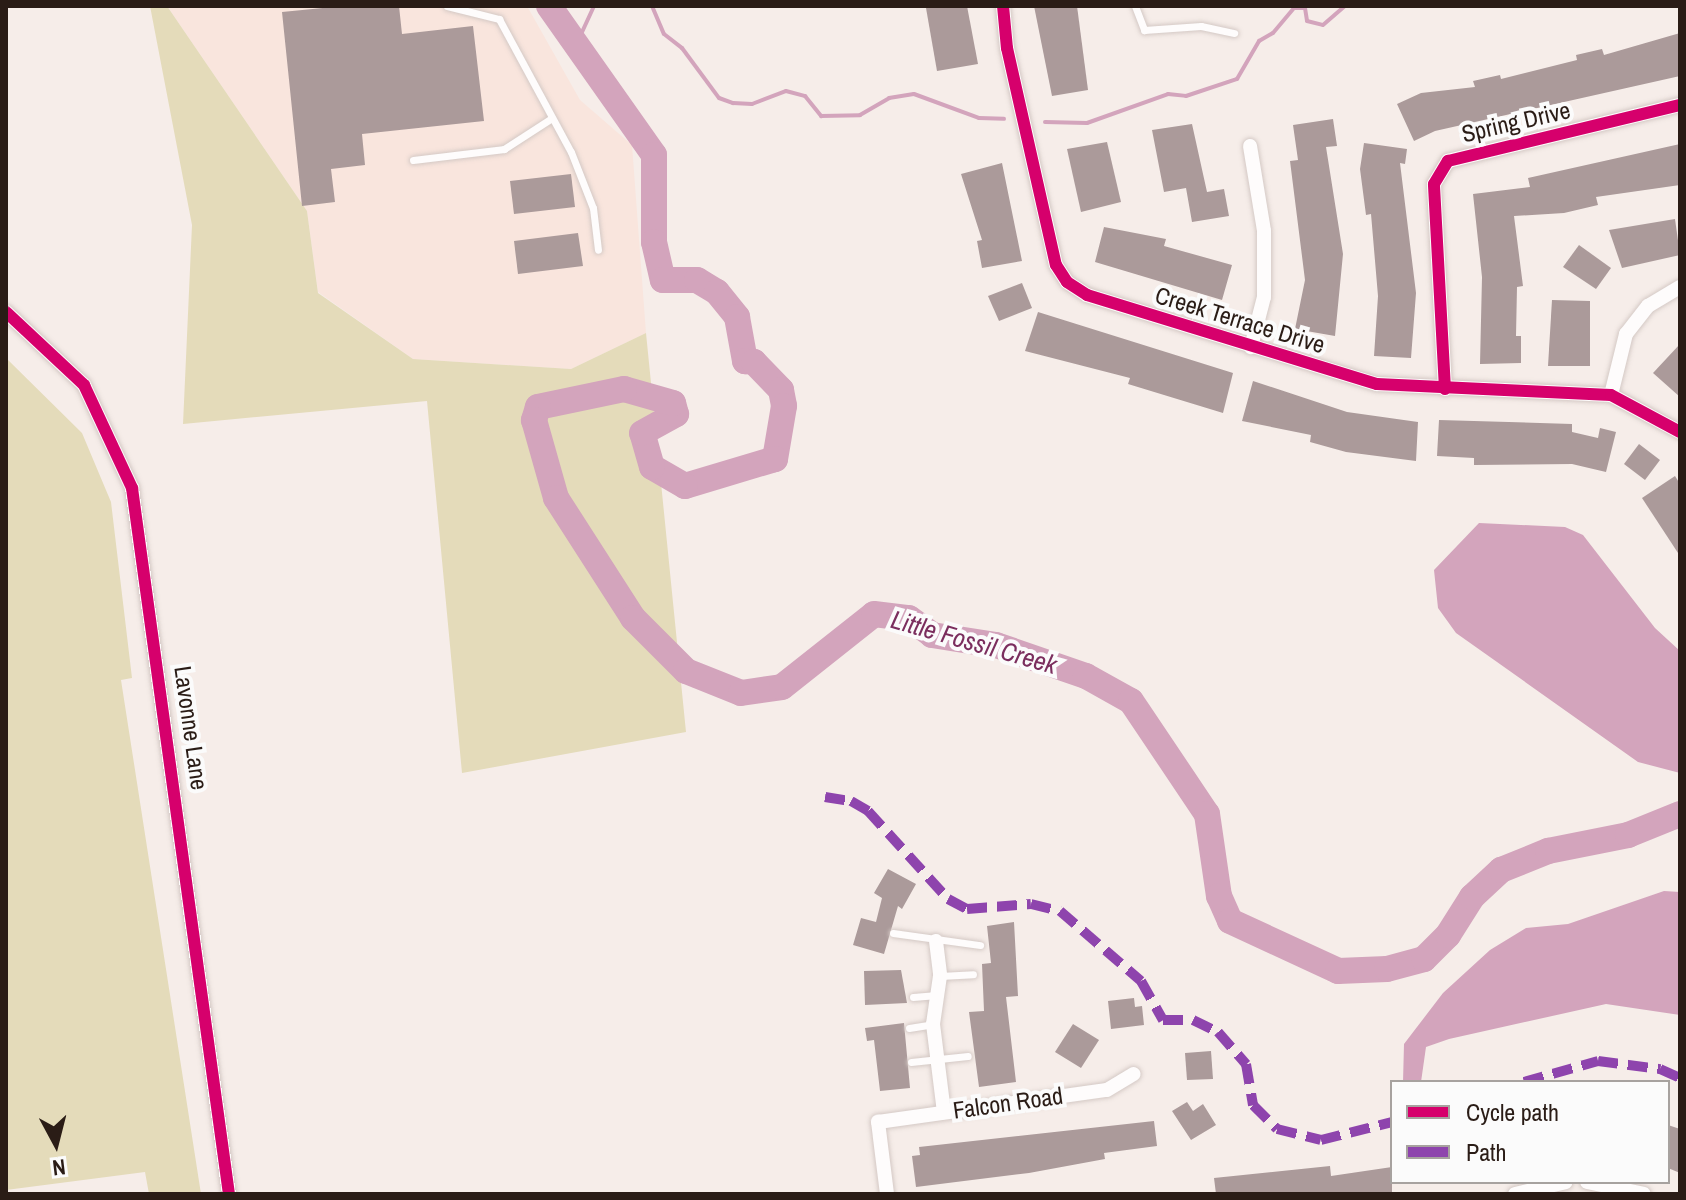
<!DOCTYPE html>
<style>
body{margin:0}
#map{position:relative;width:1686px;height:1200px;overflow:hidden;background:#f6ede9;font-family:"Archivo Narrow",sans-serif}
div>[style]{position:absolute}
.built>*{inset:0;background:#f9e5dd}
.green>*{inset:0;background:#e4dbba}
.water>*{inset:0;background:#d3a4bc}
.stream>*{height:4px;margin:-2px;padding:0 2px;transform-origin:2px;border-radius:2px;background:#d3a4bc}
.river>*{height:26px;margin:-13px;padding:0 13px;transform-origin:13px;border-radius:13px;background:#d3a4bc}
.building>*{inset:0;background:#ab9a9a}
.roads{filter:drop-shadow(0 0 2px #d4c9c5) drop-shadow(0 0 2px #d4c9c5)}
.lane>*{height:7px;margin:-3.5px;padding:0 3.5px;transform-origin:3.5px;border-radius:3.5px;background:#fefcfc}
.street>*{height:14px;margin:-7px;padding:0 7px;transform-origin:7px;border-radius:7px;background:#fefcfc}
.quiet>*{height:10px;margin-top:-5px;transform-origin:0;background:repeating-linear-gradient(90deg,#8e44ad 0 20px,transparent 0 30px)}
.cycleway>*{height:12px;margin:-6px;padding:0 6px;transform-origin:6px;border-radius:6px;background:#d6006c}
span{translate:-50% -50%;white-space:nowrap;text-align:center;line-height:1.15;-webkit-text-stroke:8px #fbfbfb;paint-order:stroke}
.street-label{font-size:24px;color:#2a1c16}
.water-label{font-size:26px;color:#7b2e5e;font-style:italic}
.frame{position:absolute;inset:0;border:8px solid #2a1c16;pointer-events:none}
.legend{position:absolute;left:1390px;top:1080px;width:280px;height:104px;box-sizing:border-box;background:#fbfbfb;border:2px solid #a7a29f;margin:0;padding:10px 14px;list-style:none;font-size:24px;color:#2a1c16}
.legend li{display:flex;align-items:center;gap:16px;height:40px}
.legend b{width:40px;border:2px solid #a7a29f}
.north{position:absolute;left:16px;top:1104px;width:80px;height:80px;-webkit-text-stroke:6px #fbfbfb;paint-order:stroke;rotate:173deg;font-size:22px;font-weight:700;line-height:32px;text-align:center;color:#2a1c16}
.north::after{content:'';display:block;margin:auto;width:28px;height:36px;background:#2a1c16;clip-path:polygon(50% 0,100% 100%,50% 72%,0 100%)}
</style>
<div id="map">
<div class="built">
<div style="clip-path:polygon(167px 6px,527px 6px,580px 100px,632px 145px,646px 333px,571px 369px,413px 359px,318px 292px,307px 211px)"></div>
</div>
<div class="green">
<div style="clip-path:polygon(150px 6px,167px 6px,307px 211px,318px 293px,413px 359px,571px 369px,646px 333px,686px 732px,462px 773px,427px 401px,183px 424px,192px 225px)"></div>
<div style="clip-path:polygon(6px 358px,82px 433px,111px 502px,132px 678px,121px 680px,201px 1194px,149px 1194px,145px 1172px,6px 1190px)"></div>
</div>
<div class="water">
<div style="clip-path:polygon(1479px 523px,1565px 527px,1583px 535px,1655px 628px,1680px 651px,1680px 773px,1638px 762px,1456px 633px,1438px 608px,1434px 570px)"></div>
<div style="clip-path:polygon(1664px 891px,1680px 892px,1680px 1015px,1606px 1004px,1449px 1039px,1426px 1047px,1421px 1082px,1403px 1082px,1404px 1044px,1443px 993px,1490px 950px,1526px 928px,1568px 924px)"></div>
</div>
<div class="stream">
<div style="left:652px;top:6px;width:30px;rotate:67deg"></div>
<div style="left:664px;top:34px;width:23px;rotate:38deg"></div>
<div style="left:682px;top:48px;width:62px;rotate:53.5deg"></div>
<div style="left:719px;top:98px;width:15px;rotate:20deg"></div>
<div style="left:733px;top:103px;width:19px;rotate:3deg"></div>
<div style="left:752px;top:104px;width:36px;rotate:-21deg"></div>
<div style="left:786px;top:91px;width:20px;rotate:15deg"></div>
<div style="left:805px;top:96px;width:26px;rotate:51deg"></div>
<div style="left:821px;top:116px;width:39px;rotate:-1deg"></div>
<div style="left:860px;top:115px;width:34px;rotate:-30deg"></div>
<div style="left:889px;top:98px;width:25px;rotate:-9deg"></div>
<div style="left:914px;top:94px;width:69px;rotate:20.3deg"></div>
<div style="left:979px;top:118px;width:25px;rotate:2deg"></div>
<div style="left:577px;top:43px;width:41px;rotate:-65.3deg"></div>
<div style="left:1045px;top:122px;width:42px;rotate:1.4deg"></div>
<div style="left:1087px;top:123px;width:86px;rotate:-19.7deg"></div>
<div style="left:1168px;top:94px;width:18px;rotate:6deg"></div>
<div style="left:1186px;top:96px;width:54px;rotate:-18.4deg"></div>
<div style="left:1237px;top:79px;width:44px;rotate:-59.9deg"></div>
<div style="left:1259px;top:41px;width:16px;rotate:-30deg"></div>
<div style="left:1273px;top:33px;width:33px;rotate:-50deg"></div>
<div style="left:1294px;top:8px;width:11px"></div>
<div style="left:1305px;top:8px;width:13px;rotate:81deg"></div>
<div style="left:1307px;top:21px;width:16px;rotate:14deg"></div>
<div style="left:1323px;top:25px;width:29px;rotate:-41deg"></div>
</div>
<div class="river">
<div style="left:549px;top:6px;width:182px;rotate:54.8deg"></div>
<div style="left:654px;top:155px;width:87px;rotate:90deg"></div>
<div style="left:654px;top:242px;width:39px;rotate:77deg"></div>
<div style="left:663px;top:280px;width:34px"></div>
<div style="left:697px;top:280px;width:23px;rotate:31deg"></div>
<div style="left:717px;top:292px;width:32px;rotate:51deg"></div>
<div style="left:737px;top:317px;width:45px;rotate:79.7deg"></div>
<div style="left:745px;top:361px;width:9px;rotate:6deg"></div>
<div style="left:754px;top:362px;width:39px;rotate:46deg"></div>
<div style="left:781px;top:390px;width:16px;rotate:79deg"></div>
<div style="left:784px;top:406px;width:54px;rotate:99.6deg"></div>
<div style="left:775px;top:459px;width:94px;rotate:163.3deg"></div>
<div style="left:685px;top:486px;width:38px;rotate:-150deg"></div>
<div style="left:652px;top:467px;width:35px;rotate:-106deg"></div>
<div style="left:642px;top:433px;width:39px;rotate:-29deg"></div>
<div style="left:676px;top:414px;width:11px;rotate:-105deg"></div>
<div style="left:673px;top:403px;width:51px;rotate:-164.1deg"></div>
<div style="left:624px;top:389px;width:88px;rotate:168.2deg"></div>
<div style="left:538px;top:407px;width:14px;rotate:107deg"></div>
<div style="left:534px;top:420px;width:81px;rotate:74.2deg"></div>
<div style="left:556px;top:498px;width:143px;rotate:57.3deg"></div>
<div style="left:633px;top:618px;width:75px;rotate:45deg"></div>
<div style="left:686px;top:671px;width:59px;rotate:21.8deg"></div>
<div style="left:741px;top:693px;width:41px;rotate:-8.3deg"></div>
<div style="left:782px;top:687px;width:117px;rotate:-38.4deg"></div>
<div style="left:874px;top:614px;width:35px;rotate:7deg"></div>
<div style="left:909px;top:618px;width:29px;rotate:36deg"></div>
<div style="left:932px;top:635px;width:65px;rotate:8.9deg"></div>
<div style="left:996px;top:645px;width:95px;rotate:19deg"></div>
<div style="left:1086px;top:676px;width:51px;rotate:29.1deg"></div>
<div style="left:1131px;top:701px;width:136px;rotate:56.1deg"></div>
<div style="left:1207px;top:814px;width:83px;rotate:81.7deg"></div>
<div style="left:1219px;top:896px;width:27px;rotate:66deg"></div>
<div style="left:1230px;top:921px;width:119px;rotate:24.8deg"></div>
<div style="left:1338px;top:971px;width:49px;rotate:-2.3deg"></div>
<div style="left:1387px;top:969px;width:38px;rotate:-15deg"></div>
<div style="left:1424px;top:959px;width:34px;rotate:-45deg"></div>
<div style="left:1448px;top:935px;width:45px;rotate:-57.7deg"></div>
<div style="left:1472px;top:897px;width:40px;rotate:-43deg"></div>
<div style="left:1501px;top:870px;width:51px;rotate:-22deg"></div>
<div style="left:1548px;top:851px;width:82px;rotate:-11.3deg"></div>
<div style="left:1628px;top:835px;width:56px;rotate:-22deg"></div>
</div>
<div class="building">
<div style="clip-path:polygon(343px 6px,399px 6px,402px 34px,473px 26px,484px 121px,362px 134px,365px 165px,331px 169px,335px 202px,302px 206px,282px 12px)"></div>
<div style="clip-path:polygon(967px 6px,978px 64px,937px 71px,926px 8px)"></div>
<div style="clip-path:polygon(1034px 6px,1077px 6px,1088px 90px,1052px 96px)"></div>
<div style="clip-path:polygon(1680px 33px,1680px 76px,1435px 131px,1414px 141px,1397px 104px,1421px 93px,1475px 87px,1473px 81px,1500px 75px,1501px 79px,1577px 60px,1576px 55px,1602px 49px,1604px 55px)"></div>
<div style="clip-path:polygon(1333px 119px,1337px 146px,1326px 147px,1343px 254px,1335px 336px,1295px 329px,1305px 280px,1290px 161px,1298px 160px,1293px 125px)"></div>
<div style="clip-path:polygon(1192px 124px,1207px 192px,1224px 189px,1229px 216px,1192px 222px,1186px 188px,1164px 192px,1152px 130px)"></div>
<div style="clip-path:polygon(1107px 142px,1121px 202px,1081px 212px,1067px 149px)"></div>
<div style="clip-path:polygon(1364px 143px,1407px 149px,1405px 164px,1400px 163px,1416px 293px,1411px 358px,1374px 356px,1378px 296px,1371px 214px,1366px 215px,1360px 169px)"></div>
<div style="clip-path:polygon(1680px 144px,1680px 185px,1596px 197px,1598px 205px,1564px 213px,1514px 216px,1523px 286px,1517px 287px,1516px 336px,1521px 336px,1521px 363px,1480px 364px,1482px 277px,1473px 194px,1530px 187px,1528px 178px)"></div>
<div style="clip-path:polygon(1002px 163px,1022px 261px,982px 268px,977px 241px,982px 240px,961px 174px)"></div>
<div style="clip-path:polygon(571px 174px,575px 207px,514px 214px,510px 181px)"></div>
<div style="clip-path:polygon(1675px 219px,1680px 255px,1622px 268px,1609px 230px)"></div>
<div style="clip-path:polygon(1104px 227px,1166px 239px,1164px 246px,1232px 265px,1222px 300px,1095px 262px)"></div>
<div style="clip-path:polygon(578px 233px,583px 266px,518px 274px,514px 241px)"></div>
<div style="clip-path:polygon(1579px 245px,1611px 268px,1596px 289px,1563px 267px)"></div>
<div style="clip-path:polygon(1022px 283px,1032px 308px,999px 321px,988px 296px)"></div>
<div style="clip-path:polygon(1552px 300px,1590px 301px,1590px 366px,1548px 366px)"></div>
<div style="clip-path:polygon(1038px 312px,1233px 373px,1223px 413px,1128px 384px,1130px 378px,1025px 351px)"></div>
<div style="clip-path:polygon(1680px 344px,1680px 397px,1653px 373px)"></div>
<div style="clip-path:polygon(1253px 381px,1347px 412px,1418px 422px,1416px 461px,1346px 452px,1310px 442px,1311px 435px,1242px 421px)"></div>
<div style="clip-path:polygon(1439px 420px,1572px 424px,1572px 432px,1598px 438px,1600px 428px,1616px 432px,1606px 472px,1572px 464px,1474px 465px,1474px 458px,1437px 456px)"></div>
<div style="clip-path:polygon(1639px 444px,1660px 460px,1645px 480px,1624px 464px)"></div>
<div style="clip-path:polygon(1675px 476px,1680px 484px,1680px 556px,1642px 498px)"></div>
<div style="clip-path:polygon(888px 869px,916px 884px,902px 909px,898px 906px,884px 954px,853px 945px,861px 918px,876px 922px,882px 898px,874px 893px)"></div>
<div style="clip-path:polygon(1014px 922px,1018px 996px,1006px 997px,1016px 1082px,979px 1087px,969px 1012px,984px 1011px,982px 964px,991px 963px,987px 926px)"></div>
<div style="clip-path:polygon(901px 970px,907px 1003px,865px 1005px,864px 971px)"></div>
<div style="clip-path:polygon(1134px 998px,1135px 1007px,1142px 1006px,1144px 1025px,1111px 1029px,1108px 1001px)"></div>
<div style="clip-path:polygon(904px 1023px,910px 1088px,880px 1091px,874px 1040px,867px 1041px,865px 1028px)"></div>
<div style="clip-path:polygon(1073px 1024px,1099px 1040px,1081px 1068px,1055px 1052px)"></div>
<div style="clip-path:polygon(1211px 1051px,1213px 1079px,1187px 1080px,1185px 1053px)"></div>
<div style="clip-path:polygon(1187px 1102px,1193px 1111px,1203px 1104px,1216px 1125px,1191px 1140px,1172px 1111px)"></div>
<div style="clip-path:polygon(1154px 1121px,1157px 1146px,1104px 1153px,1105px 1159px,1029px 1173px,916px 1187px,912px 1156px,920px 1155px,919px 1147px)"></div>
<div style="clip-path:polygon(1668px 1125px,1680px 1129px,1680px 1173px,1668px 1168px)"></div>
<div style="clip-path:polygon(1330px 1166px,1331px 1176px,1392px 1167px,1392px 1194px,1216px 1194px,1214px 1178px)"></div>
</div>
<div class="roads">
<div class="lane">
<div style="left:447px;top:6px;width:54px;rotate:14deg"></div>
<div style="left:499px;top:19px;width:151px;rotate:61.6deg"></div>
<div style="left:571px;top:152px;width:60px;rotate:68.6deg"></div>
<div style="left:593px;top:208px;width:42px;rotate:83.2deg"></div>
<div style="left:1135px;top:6px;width:26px;rotate:69deg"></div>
<div style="left:1144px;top:30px;width:57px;rotate:-4deg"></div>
<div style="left:1201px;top:26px;width:34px;rotate:12deg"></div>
<div style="left:413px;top:160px;width:92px;rotate:-6.9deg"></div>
<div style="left:504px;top:149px;width:57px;rotate:-32.9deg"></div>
<div style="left:893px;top:933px;width:88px;rotate:7.9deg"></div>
<div style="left:940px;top:976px;width:33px;rotate:-3deg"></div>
<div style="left:913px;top:997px;width:21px;rotate:-5deg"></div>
<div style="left:909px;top:1028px;width:24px;rotate:-9deg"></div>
<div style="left:911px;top:1062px;width:57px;rotate:-6deg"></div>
</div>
<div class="street">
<div style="left:1003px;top:6px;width:42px;rotate:84.6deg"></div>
<div style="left:1007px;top:48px;width:222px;rotate:77.3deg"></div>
<div style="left:1056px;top:265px;width:20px;rotate:57deg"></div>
<div style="left:1067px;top:282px;width:24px;rotate:33deg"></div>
<div style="left:1087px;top:295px;width:303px;rotate:17.1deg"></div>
<div style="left:1377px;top:384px;width:234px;rotate:2.7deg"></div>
<div style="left:1611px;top:395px;width:78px;rotate:28.2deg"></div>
<div style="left:1250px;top:146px;width:86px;rotate:80.6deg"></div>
<div style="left:1264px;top:231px;width:66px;rotate:90deg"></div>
<div style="left:1264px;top:297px;width:52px;rotate:104.6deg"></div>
<div style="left:6px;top:312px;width:107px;rotate:43.1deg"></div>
<div style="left:84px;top:385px;width:114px;rotate:65deg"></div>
<div style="left:132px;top:488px;width:713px;rotate:82.18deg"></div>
<div style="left:1445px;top:389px;width:205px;rotate:-93.1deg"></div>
<div style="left:1434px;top:184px;width:27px;rotate:-59deg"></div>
<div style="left:1448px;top:161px;width:239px;rotate:-13.6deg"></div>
<div style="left:1611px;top:395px;width:63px;rotate:-76.2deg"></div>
<div style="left:1626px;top:334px;width:36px;rotate:-52deg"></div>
<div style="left:1648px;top:306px;width:37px;rotate:-31deg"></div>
<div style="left:936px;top:941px;width:35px;rotate:83deg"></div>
<div style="left:940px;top:976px;width:49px;rotate:98.3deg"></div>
<div style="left:933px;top:1024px;width:89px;rotate:82.9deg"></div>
<div style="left:1587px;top:1182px;width:58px;rotate:11.9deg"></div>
<div style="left:887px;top:1194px;width:73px;rotate:-97.1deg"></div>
<div style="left:878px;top:1122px;width:231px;rotate:-8deg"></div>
<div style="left:1107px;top:1090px;width:31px;rotate:-31deg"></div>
<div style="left:1515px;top:1194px;width:52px;rotate:-13.2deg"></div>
</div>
</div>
<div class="quiet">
<div style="left:825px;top:797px;width:26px;rotate:9deg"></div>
<div style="left:851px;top:801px;width:20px;rotate:30deg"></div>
<div style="left:868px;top:811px;width:119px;rotate:47.7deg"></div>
<div style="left:948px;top:899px;width:21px;rotate:28deg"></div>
<div style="left:967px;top:909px;width:64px;rotate:-4.5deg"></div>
<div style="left:1031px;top:904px;width:30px;rotate:14deg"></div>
<div style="left:1060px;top:911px;width:107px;rotate:40.8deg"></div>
<div style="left:1141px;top:981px;width:45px;rotate:60.6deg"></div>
<div style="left:1163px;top:1020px;width:30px"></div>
<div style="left:1193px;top:1020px;width:28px;rotate:26deg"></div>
<div style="left:1218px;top:1032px;width:43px;rotate:48.8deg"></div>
<div style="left:1246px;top:1064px;width:42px;rotate:80.3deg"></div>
<div style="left:1253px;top:1105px;width:34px;rotate:45deg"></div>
<div style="left:1277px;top:1129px;width:45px;rotate:14deg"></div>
<div style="left:1321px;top:1140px;width:73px;rotate:-14.2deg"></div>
<div style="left:1524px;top:1082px;width:77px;rotate:-15.8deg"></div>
<div style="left:1598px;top:1061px;width:63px;rotate:7.4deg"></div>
<div style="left:1660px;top:1069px;width:22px;rotate:24deg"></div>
</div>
<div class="cycleway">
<div style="left:1003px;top:6px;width:42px;rotate:84.6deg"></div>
<div style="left:1007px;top:48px;width:222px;rotate:77.3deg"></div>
<div style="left:1056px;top:265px;width:20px;rotate:57deg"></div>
<div style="left:1067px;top:282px;width:24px;rotate:33deg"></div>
<div style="left:1087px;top:295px;width:303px;rotate:17.1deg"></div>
<div style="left:1377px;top:384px;width:234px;rotate:2.7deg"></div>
<div style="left:1611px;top:395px;width:78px;rotate:28.2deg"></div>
<div style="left:6px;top:312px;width:107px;rotate:43.1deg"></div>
<div style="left:84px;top:385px;width:114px;rotate:65deg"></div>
<div style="left:132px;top:488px;width:713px;rotate:82.18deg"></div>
<div style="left:1445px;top:389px;width:205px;rotate:-93.1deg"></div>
<div style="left:1434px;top:184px;width:27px;rotate:-59deg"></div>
<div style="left:1448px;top:161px;width:239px;rotate:-13.6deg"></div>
</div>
<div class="street-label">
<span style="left:1516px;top:122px;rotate:-13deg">Spring Drive</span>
<span style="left:1240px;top:320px;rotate:17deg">Creek Terrace Drive</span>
<span style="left:191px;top:728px;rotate:82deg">Lavonne Lane</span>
<span style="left:1008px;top:1103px;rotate:-8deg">Falcon Road</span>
</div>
<div class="water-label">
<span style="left:974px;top:642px;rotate:16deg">Little Fossil Creek</span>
</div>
<div class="frame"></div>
<ul class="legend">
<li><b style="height:10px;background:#d6006c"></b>Cycle path</li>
<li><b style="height:10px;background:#8e44ad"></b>Path</li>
</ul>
<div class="north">N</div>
</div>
